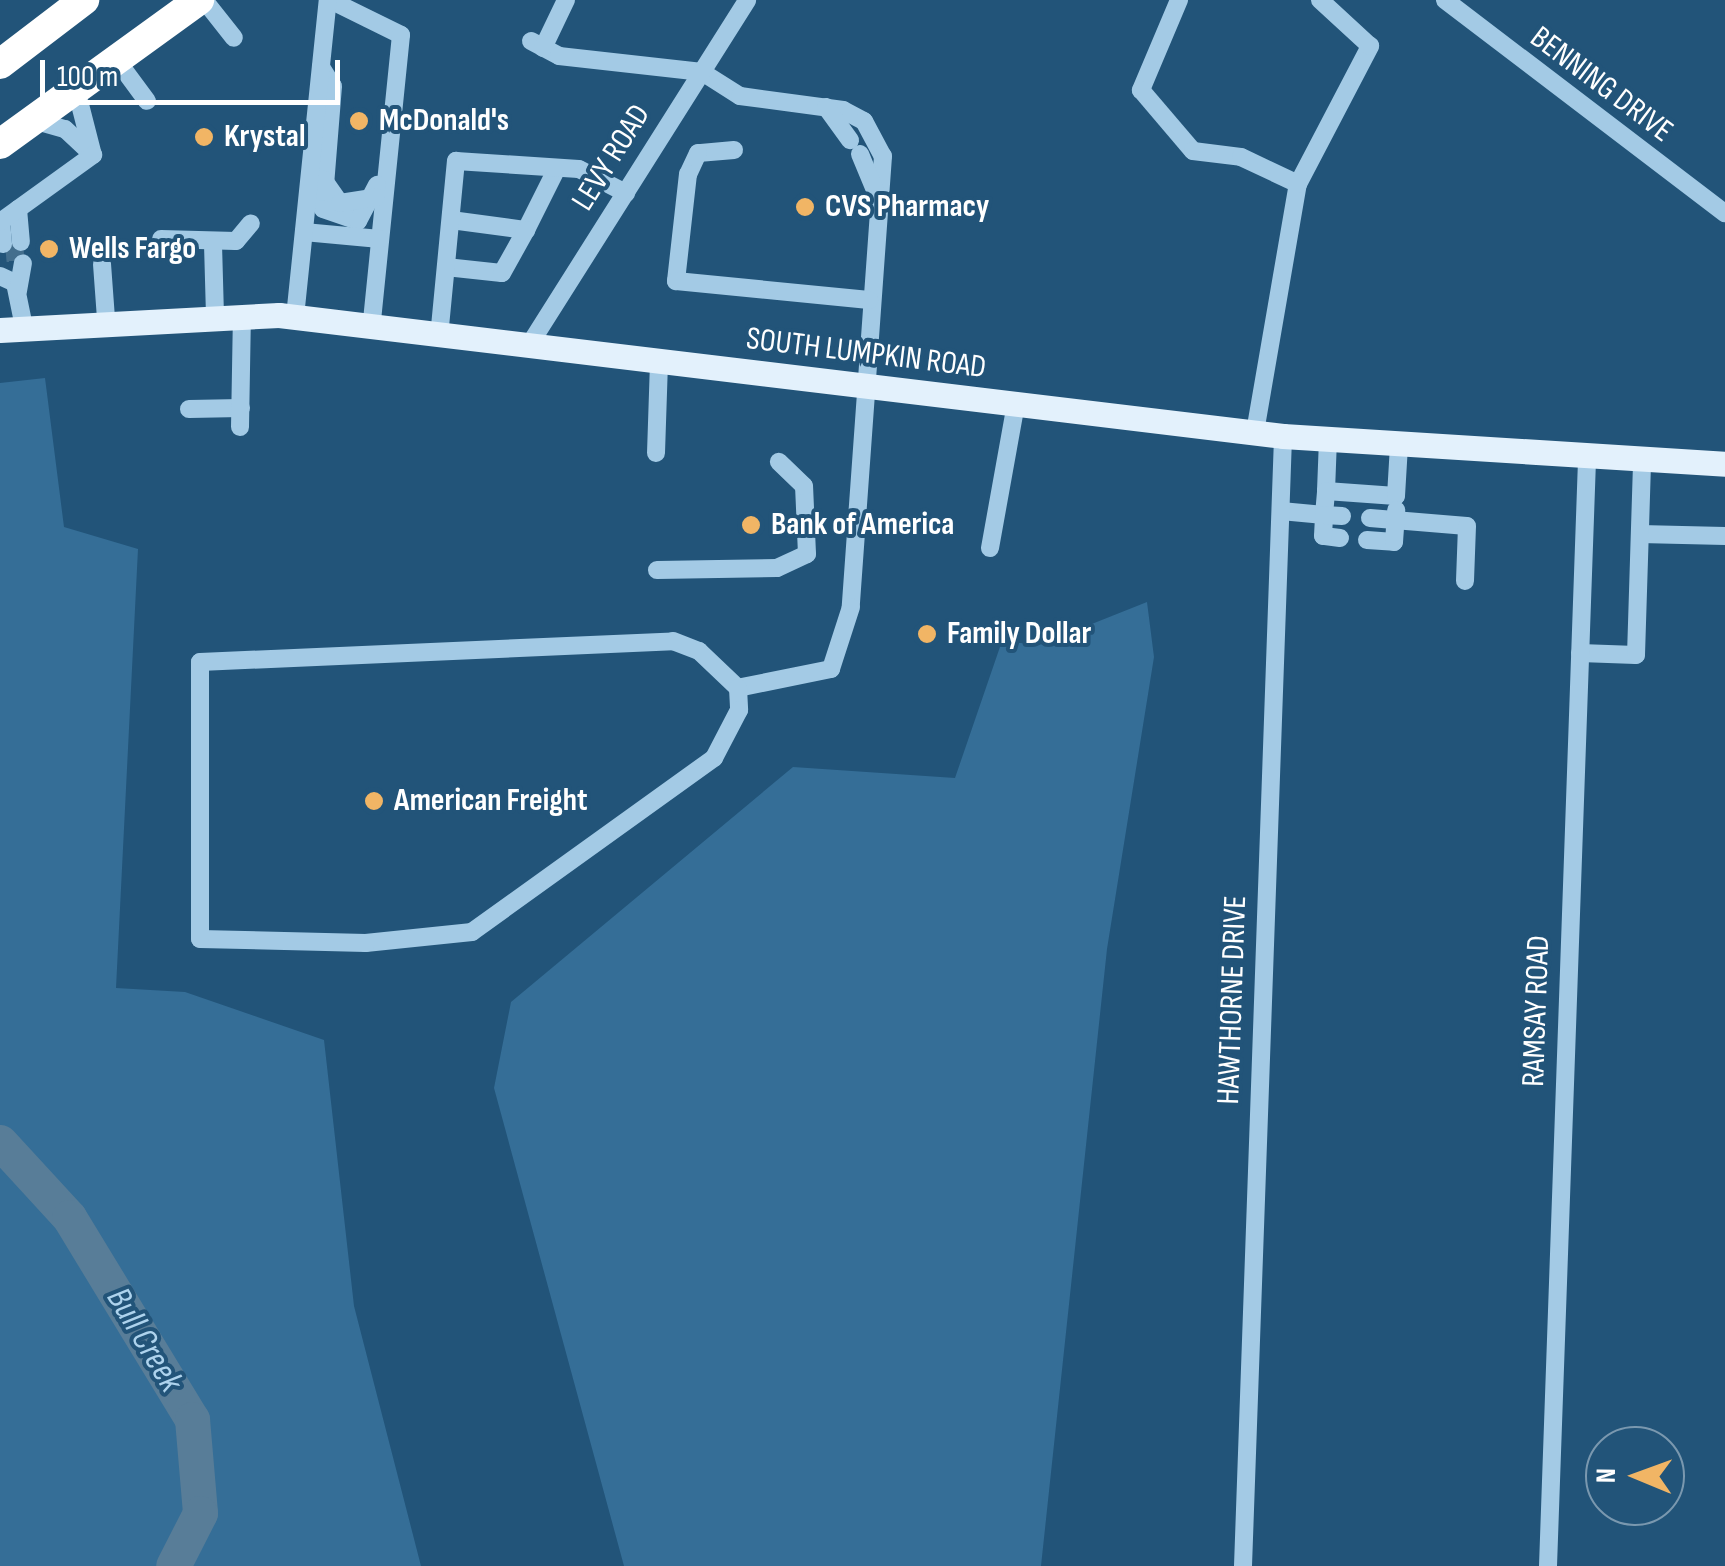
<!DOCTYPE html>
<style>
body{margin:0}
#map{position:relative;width:1725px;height:1566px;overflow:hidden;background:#225479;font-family:"Sofia Sans Condensed",sans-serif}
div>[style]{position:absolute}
.green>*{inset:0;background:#356e97}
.river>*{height:35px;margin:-17.5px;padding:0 17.5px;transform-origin:17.5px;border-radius:17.5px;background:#587d98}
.minor-tunnel>*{height:18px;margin-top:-9px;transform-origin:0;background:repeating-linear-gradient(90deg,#436e8d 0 18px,transparent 0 27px)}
.minor>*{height:18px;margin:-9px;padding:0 9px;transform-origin:9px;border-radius:9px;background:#a3cae5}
.major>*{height:25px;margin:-12.5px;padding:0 12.5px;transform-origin:12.5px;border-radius:12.5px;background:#e3f1fc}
.highway>*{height:30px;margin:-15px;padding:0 15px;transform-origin:15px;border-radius:15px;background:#fff}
.dots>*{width:28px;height:28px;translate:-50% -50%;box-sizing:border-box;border:5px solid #225479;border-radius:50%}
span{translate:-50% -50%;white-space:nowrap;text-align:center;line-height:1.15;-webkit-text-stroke:8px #225479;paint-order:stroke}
.street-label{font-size:32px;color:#fff}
.poi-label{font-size:32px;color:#fff;font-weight:700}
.left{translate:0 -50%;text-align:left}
.water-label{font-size:35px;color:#aed3ed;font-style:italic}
.north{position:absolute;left:1585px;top:1426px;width:100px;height:100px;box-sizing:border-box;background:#225479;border:2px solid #7a98af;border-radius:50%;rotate:271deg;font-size:28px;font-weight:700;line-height:40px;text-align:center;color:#fff}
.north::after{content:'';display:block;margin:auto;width:35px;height:45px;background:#f1b565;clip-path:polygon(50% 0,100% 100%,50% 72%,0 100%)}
.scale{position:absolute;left:40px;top:60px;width:300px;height:45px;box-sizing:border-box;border:5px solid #fff;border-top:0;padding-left:12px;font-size:30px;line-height:35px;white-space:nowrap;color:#fff;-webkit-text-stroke:8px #225479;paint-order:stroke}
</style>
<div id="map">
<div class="green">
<div style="clip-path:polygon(45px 378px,64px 527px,138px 549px,116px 988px,185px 992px,324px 1040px,354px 1306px,421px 1566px,0 1566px,0 383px)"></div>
<div style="clip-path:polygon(1147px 602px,1154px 657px,1107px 949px,1041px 1566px,624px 1566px,494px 1088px,511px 1002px,793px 767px,955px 778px,1002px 641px,1039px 645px)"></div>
</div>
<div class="river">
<div style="left:0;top:1142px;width:102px;rotate:47.4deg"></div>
<div style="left:69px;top:1217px;width:237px;rotate:58.7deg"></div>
<div style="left:192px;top:1419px;width:94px;rotate:85.1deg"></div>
<div style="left:200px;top:1513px;width:59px;rotate:117deg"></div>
</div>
<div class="minor-tunnel">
<div style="left:14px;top:243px;width:21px;rotate:85deg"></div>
</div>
<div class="minor">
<div style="left:204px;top:0;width:48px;rotate:51.7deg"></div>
<div style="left:330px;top:0;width:79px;rotate:26.2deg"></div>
<div style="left:401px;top:35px;width:295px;rotate:95.8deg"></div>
<div style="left:1179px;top:0;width:98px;rotate:112.9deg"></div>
<div style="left:1141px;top:90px;width:80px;rotate:49.6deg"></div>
<div style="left:1193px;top:151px;width:48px;rotate:7.1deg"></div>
<div style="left:1241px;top:157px;width:63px;rotate:25.3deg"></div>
<div style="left:1445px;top:0;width:352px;rotate:37.3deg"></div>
<div style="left:531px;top:41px;width:32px;rotate:28deg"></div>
<div style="left:559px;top:56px;width:144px;rotate:6.4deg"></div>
<div style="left:702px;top:72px;width:45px;rotate:32.3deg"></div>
<div style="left:740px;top:96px;width:104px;rotate:7.7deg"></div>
<div style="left:843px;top:110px;width:24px;rotate:28deg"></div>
<div style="left:864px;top:121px;width:40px;rotate:62deg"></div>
<div style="left:883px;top:156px;width:452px;rotate:94.1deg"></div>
<div style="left:851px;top:607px;width:65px;rotate:107.9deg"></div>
<div style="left:831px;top:669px;width:95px;rotate:168.5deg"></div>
<div style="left:543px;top:48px;width:53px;rotate:-64.4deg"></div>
<div style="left:116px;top:59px;width:52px;rotate:53.6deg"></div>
<div style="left:321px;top:67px;width:22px;rotate:58deg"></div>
<div style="left:333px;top:86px;width:123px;rotate:94.6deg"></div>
<div style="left:323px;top:209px;width:37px;rotate:19deg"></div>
<div style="left:358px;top:221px;width:41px;rotate:-62.2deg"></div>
<div style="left:76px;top:89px;width:68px;rotate:75.6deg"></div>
<div style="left:826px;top:107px;width:41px;rotate:54deg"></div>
<div style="left:33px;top:120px;width:33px;rotate:16deg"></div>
<div style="left:65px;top:129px;width:38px;rotate:43deg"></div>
<div style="left:734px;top:150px;width:36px;rotate:175deg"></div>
<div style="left:698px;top:153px;width:23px;rotate:115deg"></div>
<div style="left:688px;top:174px;width:108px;rotate:96.4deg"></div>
<div style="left:676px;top:281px;width:194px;rotate:5.6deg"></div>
<div style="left:860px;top:154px;width:44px;rotate:67.5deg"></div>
<div style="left:323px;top:179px;width:29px;rotate:55deg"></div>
<div style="left:340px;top:203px;width:36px;rotate:-9deg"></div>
<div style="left:18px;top:209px;width:33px;rotate:85deg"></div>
<div style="left:451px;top:220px;width:76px;rotate:7.6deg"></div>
<div style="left:526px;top:230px;width:69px;rotate:-63.4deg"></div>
<div style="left:1px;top:221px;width:23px;rotate:85deg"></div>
<div style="left:0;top:222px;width:115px;rotate:-35.8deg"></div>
<div style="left:304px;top:232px;width:76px;rotate:5.3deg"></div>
<div style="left:161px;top:239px;width:75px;rotate:1.5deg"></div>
<div style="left:236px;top:241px;width:23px;rotate:-50deg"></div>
<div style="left:213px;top:244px;width:71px;rotate:88.4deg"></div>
<div style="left:102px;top:264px;width:55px;rotate:85.8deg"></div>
<div style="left:446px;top:267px;width:56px;rotate:6.1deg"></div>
<div style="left:502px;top:273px;width:49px;rotate:-60.8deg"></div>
<div style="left:0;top:276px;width:17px;rotate:25deg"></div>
<div style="left:15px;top:283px;width:45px;rotate:78.4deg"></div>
<div style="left:18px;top:291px;width:28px;rotate:-80deg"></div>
<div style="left:295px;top:317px;width:319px;rotate:-84.1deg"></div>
<div style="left:439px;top:337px;width:177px;rotate:-84.5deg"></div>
<div style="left:456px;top:161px;width:123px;rotate:3.7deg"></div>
<div style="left:579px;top:169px;width:53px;rotate:27.1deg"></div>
<div style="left:528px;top:347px;width:410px;rotate:-57.7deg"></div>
<div style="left:189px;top:409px;width:52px;rotate:-1.1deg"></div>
<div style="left:240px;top:427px;width:112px;rotate:-89deg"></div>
<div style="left:1255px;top:432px;width:252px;rotate:-80.2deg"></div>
<div style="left:1298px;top:184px;width:156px;rotate:-62.4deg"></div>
<div style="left:1370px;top:46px;width:68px;rotate:-137.4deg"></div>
<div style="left:1328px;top:439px;width:52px;rotate:92.2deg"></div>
<div style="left:1326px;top:491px;width:70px;rotate:4.1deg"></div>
<div style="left:1396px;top:496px;width:51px;rotate:-86.6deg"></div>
<div style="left:656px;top:453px;width:91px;rotate:-88.1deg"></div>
<div style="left:1281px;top:511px;width:43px;rotate:5.3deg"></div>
<div style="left:1324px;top:515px;width:24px;rotate:-85deg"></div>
<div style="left:1370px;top:518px;width:97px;rotate:4.7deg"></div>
<div style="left:1467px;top:526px;width:55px;rotate:92.1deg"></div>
<div style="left:1640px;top:534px;width:85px;rotate:1.3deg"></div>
<div style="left:1340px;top:538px;width:17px;rotate:-173deg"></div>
<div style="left:1323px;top:536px;width:21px;rotate:-87deg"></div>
<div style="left:1324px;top:515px;width:18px;rotate:3deg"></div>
<div style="left:1367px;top:540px;width:27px;rotate:4deg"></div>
<div style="left:1394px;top:542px;width:32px;rotate:-86deg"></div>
<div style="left:990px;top:548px;width:146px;rotate:-79.8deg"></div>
<div style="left:657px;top:570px;width:120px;rotate:-1deg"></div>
<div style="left:777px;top:568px;width:33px;rotate:-25deg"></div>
<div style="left:807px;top:554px;width:68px;rotate:-92.5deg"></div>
<div style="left:804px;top:486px;width:35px;rotate:-136deg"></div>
<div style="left:673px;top:641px;width:28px;rotate:21deg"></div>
<div style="left:699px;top:651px;width:54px;rotate:43.5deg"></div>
<div style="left:738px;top:688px;width:22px;rotate:87deg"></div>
<div style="left:739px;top:710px;width:54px;rotate:117.5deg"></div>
<div style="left:714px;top:758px;width:298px;rotate:144.3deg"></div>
<div style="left:472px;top:932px;width:107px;rotate:174.1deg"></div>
<div style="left:366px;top:943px;width:166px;rotate:-178.6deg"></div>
<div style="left:200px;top:939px;width:277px;rotate:-90deg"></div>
<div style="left:200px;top:662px;width:473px;rotate:-2.5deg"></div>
<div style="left:1580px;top:653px;width:56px;rotate:2deg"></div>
<div style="left:1636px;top:655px;width:195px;rotate:-88.2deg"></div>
<div style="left:1243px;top:1566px;width:1131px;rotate:-87.97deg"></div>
<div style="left:1548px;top:1566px;width:1109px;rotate:-87.98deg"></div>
</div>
<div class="major">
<div style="left:0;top:330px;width:279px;rotate:-3.1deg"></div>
<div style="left:279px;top:315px;width:1011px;rotate:6.87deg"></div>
<div style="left:1283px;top:436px;width:443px;rotate:3.6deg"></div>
</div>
<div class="highway">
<div style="left:0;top:64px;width:106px;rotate:-37.3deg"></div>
<div style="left:0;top:144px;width:246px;rotate:-35.9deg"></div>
</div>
<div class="dots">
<div style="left:359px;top:121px;background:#f1b565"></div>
<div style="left:204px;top:137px;background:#f1b565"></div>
<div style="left:805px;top:207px;background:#f1b565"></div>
<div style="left:49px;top:249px;background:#f1b565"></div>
<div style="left:751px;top:525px;background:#f1b565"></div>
<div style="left:927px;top:634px;background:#f1b565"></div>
<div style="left:374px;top:801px;background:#f1b565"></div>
</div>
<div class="street-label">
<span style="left:1601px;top:85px;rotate:37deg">BENNING DRIVE</span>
<span style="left:612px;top:158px;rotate:-58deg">LEVY ROAD</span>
<span style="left:866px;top:354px;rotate:7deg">SOUTH LUMPKIN ROAD</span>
<span style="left:1233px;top:1000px;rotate:-88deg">HAWTHORNE DRIVE</span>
<span style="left:1537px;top:1011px;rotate:-88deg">RAMSAY ROAD</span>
</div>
<div class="poi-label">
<span class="left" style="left:379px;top:121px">McDonald's</span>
<span class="left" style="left:224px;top:137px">Krystal</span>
<span class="left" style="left:825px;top:207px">CVS Pharmacy</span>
<span class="left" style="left:69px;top:249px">Wells Fargo</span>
<span class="left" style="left:771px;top:525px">Bank of America</span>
<span class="left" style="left:947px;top:634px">Family Dollar</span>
<span class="left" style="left:394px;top:801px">American Freight</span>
</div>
<div class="water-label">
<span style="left:144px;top:1340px;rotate:59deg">Bull Creek</span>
</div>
<div class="north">N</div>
<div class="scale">100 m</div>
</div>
